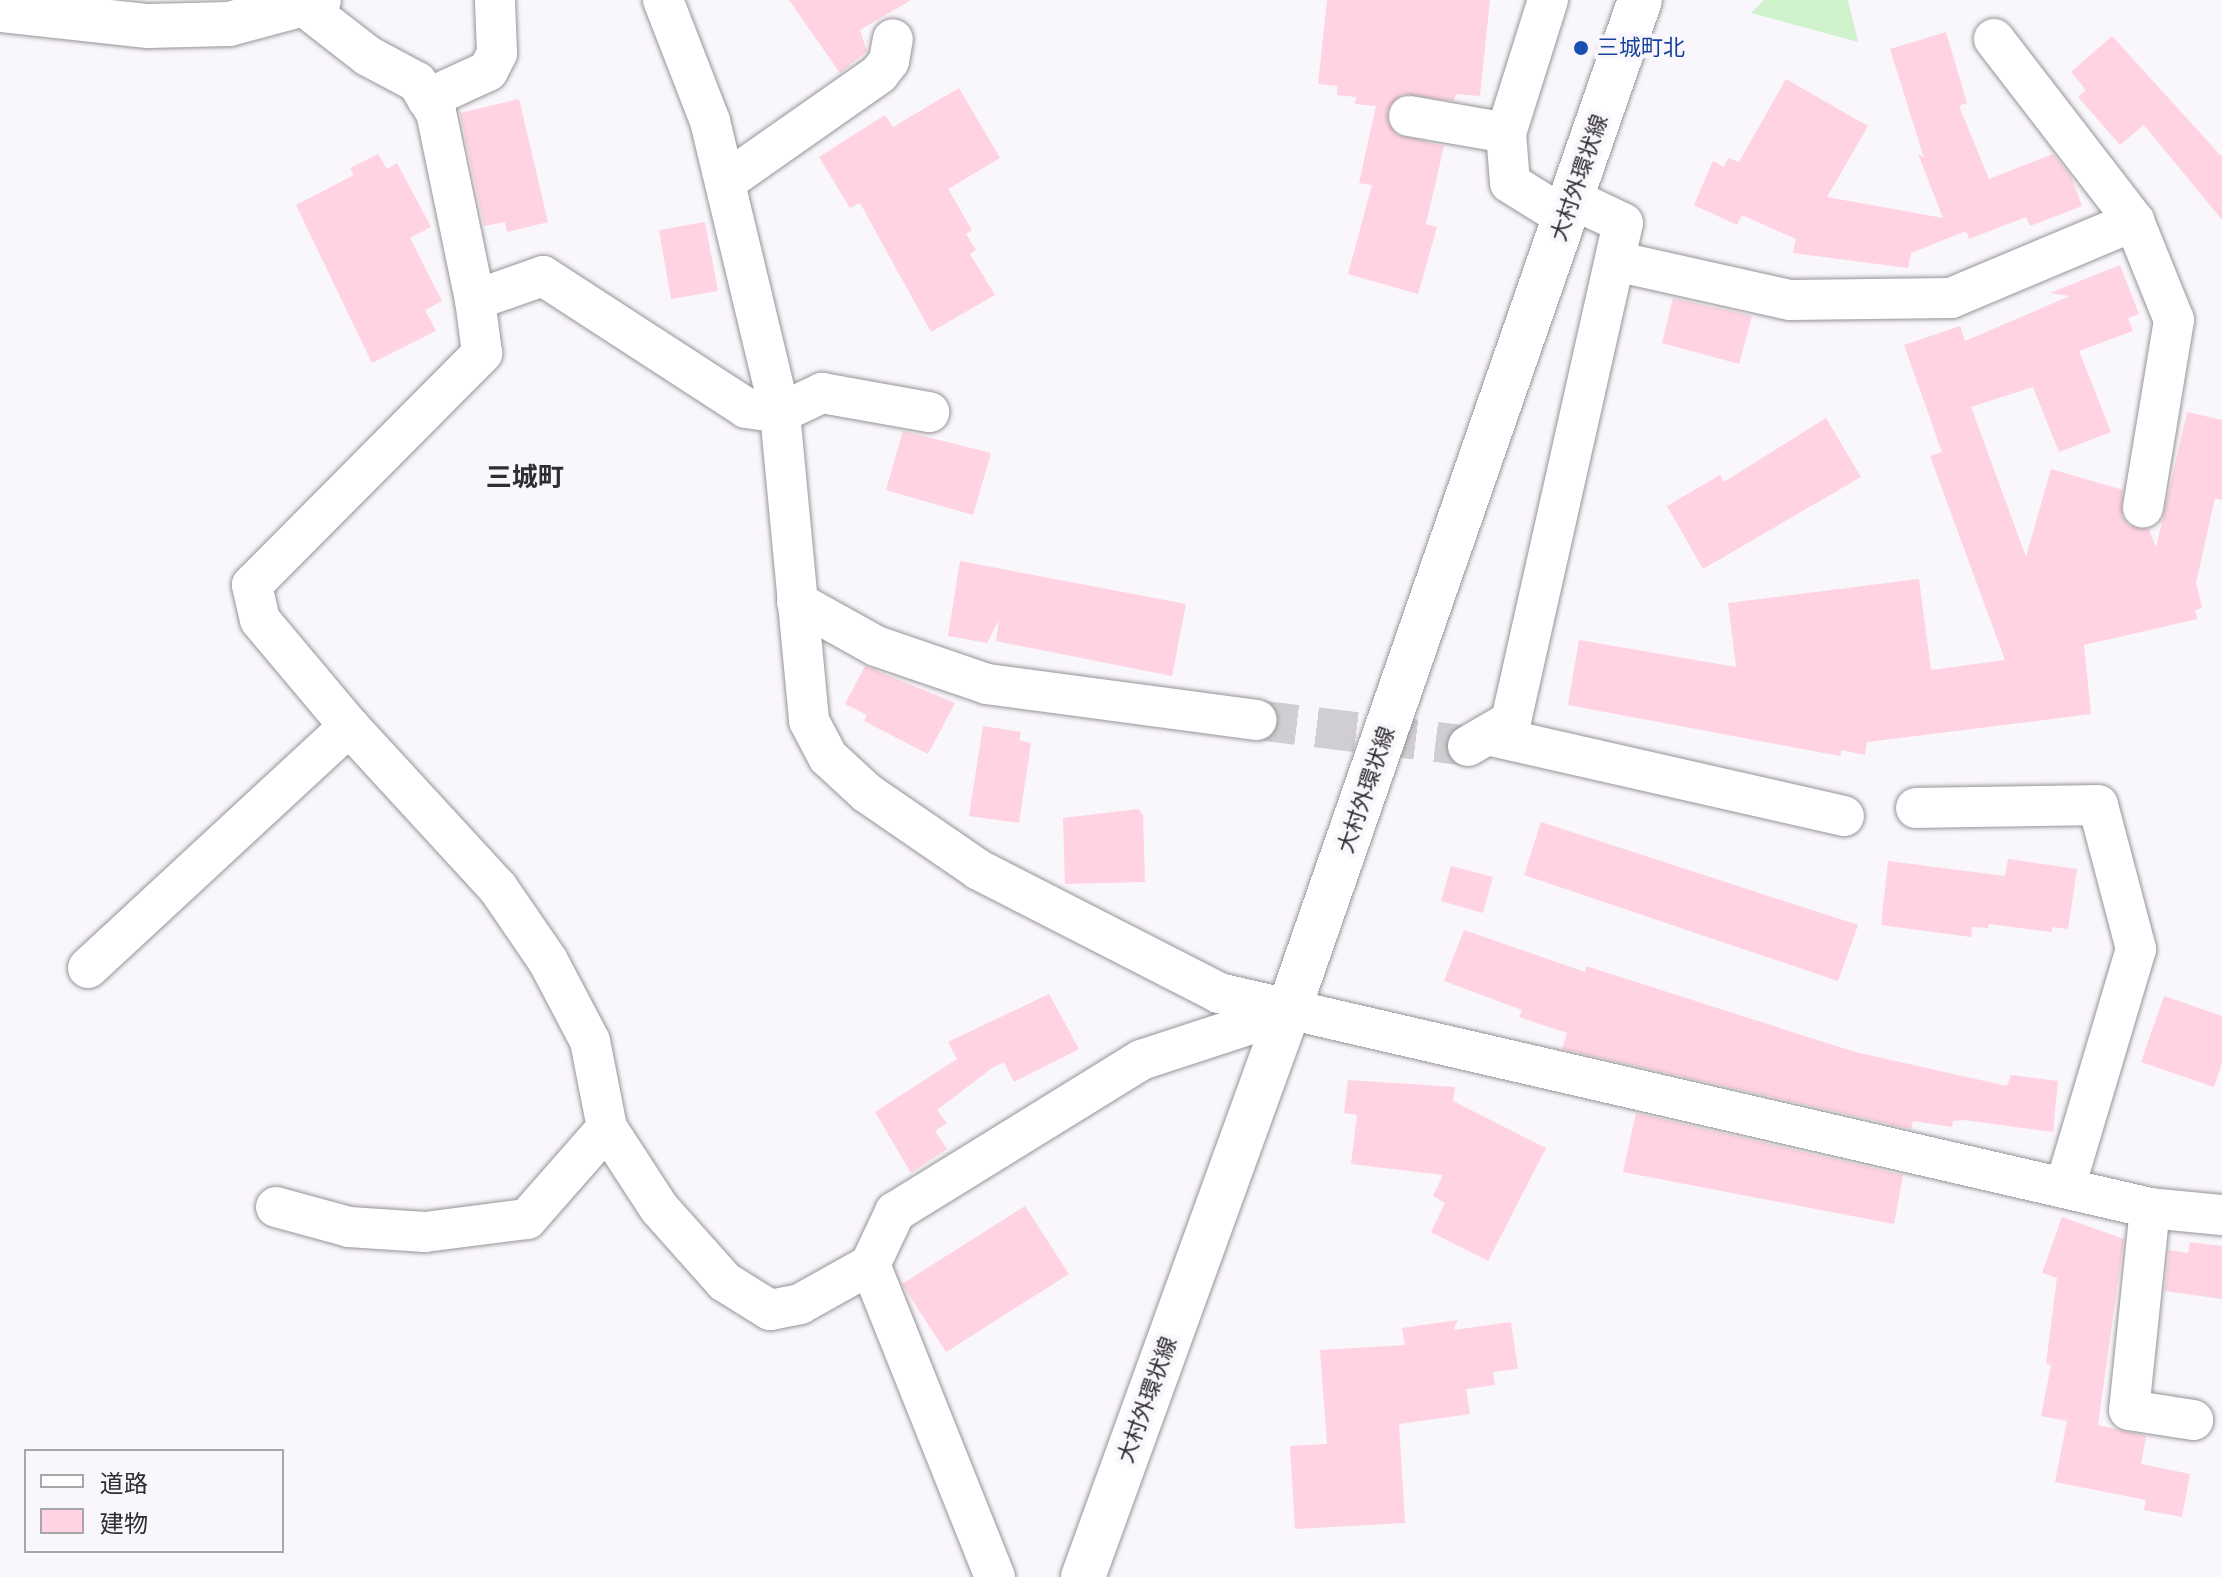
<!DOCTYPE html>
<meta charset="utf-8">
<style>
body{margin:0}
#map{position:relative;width:2222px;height:1577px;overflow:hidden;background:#f9f6fc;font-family:Signika,"Noto Sans JP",sans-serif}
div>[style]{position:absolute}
.green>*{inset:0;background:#cff2cd}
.building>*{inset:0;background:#ffd3e1}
.street-tunnel>*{height:40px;margin-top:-20px;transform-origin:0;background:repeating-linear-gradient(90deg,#d1ced3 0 40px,transparent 0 60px)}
.roads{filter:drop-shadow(0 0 2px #979499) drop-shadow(0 0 2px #979499)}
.street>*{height:40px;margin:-20px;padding:0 20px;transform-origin:20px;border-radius:20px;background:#fff}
.secondary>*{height:44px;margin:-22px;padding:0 22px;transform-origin:22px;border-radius:22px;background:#fff}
.dots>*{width:22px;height:22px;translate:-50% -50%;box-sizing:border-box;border:4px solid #f9f6fc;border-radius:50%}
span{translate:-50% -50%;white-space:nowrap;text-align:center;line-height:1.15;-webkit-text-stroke:8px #f9f6fc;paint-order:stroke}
.transit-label{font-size:22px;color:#164399}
.left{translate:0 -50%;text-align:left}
.street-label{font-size:22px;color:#302e30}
.quarter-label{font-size:26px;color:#302e30;font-weight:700}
.legend{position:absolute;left:24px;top:1449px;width:260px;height:104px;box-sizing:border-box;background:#f9f6fc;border:2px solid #a9a6aa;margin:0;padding:10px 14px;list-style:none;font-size:24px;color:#302e30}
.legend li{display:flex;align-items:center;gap:16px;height:40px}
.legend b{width:40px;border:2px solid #a9a6aa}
</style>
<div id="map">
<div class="green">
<div style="clip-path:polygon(1764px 0,1848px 0,1858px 42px,1751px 13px)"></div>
</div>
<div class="building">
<div style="clip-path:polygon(789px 0,911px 0,860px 30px,867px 51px,840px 73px)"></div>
<div style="clip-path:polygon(1327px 0,1490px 0,1480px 96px,1456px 94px,1454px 101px,1402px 94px,1387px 111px,1395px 134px,1444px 146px,1426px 224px,1437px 227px,1418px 294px,1348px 274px,1372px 185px,1359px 183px,1376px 106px,1355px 104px,1356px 97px,1337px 95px,1337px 86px,1318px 84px)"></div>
<div style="clip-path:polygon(1946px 32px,1967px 103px,1959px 106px,1989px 179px,2053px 154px,2071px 176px,2082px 206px,2030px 226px,2026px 217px,1969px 239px,1966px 231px,1911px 253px,1908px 268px,1793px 253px,1796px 239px,1742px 215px,1737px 225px,1694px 205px,1713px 161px,1724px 167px,1728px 158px,1739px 162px,1786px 79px,1868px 126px,1827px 197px,1943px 218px,1918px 154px,1924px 158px,1890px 49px)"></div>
<div style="clip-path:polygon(2112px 36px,2222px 157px,2222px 220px,2144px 125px,2120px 145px,2078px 97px,2086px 90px,2071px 72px)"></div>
<div style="clip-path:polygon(959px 88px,1000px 158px,948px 189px,972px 230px,966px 234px,976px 250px,970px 254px,995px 295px,931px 332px,860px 203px,850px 208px,819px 157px,885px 115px,893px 127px)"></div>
<div style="clip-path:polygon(519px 99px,548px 222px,507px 232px,505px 222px,484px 226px,460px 113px)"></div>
<div style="clip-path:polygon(378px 154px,387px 169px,397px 163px,431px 227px,410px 238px,442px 301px,425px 310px,436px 331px,372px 363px,296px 205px,354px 175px,350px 168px)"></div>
<div style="clip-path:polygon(705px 222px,718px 291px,671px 299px,659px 230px)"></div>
<div style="clip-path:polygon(2120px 265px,2139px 314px,2128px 318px,2133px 331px,2079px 351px,2111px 432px,2059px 452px,2033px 387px,1971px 407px,2026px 557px,2051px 469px,2123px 490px,2122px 516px,2129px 525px,2149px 529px,2156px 548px,2187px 412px,2222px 420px,2222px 500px,2215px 498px,2196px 583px,2202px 608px,2195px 610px,2197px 619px,2084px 645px,2091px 714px,1867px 742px,1865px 755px,1842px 750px,1840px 756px,1568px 705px,1579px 640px,1736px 667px,1728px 603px,1919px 579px,1931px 670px,2005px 660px,1930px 456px,1942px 452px,1904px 345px,1960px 326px,1965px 341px,2070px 296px,2050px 293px)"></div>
<div style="clip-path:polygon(1673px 298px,1752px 316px,1739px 364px,1662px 343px)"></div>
<div style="clip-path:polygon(1826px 418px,1861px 477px,1703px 569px,1667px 506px,1720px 475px,1724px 482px)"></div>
<div style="clip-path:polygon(903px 431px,991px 453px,973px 515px,886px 490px)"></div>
<div style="clip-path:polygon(960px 561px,1186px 604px,1172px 676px,996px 641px,999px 620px,987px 643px,948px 636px)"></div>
<div style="clip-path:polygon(865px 666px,955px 703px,928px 754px,864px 721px,867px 715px,845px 704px)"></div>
<div style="clip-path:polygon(983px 726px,1021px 732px,1019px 740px,1031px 743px,1019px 823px,969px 816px)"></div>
<div style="clip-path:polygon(1138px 809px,1143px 815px,1145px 882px,1065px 884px,1063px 818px)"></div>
<div style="clip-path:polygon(1541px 822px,1858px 925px,1838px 981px,1524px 875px)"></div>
<div style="clip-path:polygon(2008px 859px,2077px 869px,2068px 929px,2052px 927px,2052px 932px,1989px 924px,1988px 928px,1972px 927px,1971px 937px,1881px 925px,1888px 861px,2005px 876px)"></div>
<div style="clip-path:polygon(1451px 866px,1493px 877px,1483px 913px,1441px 901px)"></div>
<div style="clip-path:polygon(1464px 930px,1585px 972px,1586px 966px,1855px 1052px,2007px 1086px,2011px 1075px,2058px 1081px,2053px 1132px,1964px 1120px,1953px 1121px,1952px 1127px,1913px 1121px,1911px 1129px,1562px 1049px,1567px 1033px,1519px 1017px,1522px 1010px,1444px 981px)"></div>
<div style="clip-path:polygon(1049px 994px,1079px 1049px,1014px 1082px,1004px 1062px,992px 1068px,937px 1110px,947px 1123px,935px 1131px,947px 1149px,911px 1173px,875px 1112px,957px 1059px,948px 1042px)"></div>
<div style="clip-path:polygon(2164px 996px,2222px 1016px,2222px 1063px,2214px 1087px,2141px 1062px)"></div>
<div style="clip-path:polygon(1348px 1080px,1455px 1087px,1453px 1101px,1546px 1148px,1488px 1261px,1431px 1232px,1445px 1203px,1433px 1196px,1443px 1175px,1351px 1164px,1357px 1115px,1344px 1113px)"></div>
<div style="clip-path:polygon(1636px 1113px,1903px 1175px,1894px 1224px,1623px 1172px)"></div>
<div style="clip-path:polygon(1025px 1206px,1069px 1274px,946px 1352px,902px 1284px)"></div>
<div style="clip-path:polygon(2062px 1217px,2124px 1239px,2098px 1425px,2146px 1436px,2141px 1464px,2190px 1474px,2182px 1517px,2144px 1510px,2146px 1500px,2055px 1482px,2067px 1421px,2041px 1416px,2051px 1365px,2046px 1364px,2057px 1278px,2042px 1273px)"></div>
<div style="clip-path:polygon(2190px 1242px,2222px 1246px,2222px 1299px,2165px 1291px,2169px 1250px,2188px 1253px)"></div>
<div style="clip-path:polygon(1458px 1320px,1453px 1330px,1511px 1322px,1518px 1369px,1493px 1372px,1495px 1385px,1466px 1389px,1470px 1414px,1399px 1424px,1405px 1523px,1295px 1529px,1290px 1446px,1327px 1444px,1320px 1350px,1405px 1345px,1402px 1328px)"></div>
</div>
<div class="street-tunnel">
<div style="left:1257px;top:720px;width:213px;rotate:7deg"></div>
</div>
<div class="roads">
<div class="street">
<div style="left:663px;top:0;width:130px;rotate:68.8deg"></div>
<div style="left:710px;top:121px;width:300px;rotate:76.5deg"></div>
<div style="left:780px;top:413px;width:309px;rotate:84.6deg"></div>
<div style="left:809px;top:721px;width:41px;rotate:62.2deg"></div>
<div style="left:828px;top:757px;width:53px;rotate:42.7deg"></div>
<div style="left:867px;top:793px;width:136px;rotate:34.5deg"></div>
<div style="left:979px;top:870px;width:270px;rotate:27.1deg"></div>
<div style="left:1219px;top:993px;width:956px;rotate:13deg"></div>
<div style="left:2150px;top:1208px;width:72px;rotate:5.6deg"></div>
<div style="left:1548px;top:0;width:139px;rotate:107.5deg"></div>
<div style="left:1506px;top:133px;width:50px;rotate:85.4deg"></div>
<div style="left:1510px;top:183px;width:65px;rotate:31.7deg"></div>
<div style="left:305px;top:7px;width:80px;rotate:37.9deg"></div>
<div style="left:368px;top:56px;width:55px;rotate:28deg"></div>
<div style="left:417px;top:82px;width:36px;rotate:58deg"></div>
<div style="left:436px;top:112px;width:192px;rotate:78.3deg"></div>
<div style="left:475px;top:300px;width:72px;rotate:-19.4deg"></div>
<div style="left:543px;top:276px;width:242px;rotate:33deg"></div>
<div style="left:746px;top:408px;width:34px;rotate:8deg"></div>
<div style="left:780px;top:413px;width:47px;rotate:-25.5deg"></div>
<div style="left:822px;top:393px;width:109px;rotate:10.1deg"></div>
<div style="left:1994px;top:39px;width:230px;rotate:52.4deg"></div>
<div style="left:427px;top:99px;width:67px;rotate:-24.7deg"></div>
<div style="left:488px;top:71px;width:20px;rotate:-63deg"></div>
<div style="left:497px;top:53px;width:53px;rotate:-92.2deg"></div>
<div style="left:1409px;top:116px;width:98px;rotate:9.9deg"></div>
<div style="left:725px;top:182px;width:188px;rotate:-35deg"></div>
<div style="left:879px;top:74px;width:16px;rotate:-52deg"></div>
<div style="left:889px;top:61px;width:22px;rotate:-80deg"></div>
<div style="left:1615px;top:261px;width:179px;rotate:12.6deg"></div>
<div style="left:1790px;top:300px;width:161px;rotate:-0.7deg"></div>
<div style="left:1951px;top:298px;width:199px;rotate:-22.8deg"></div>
<div style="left:2134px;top:221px;width:107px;rotate:68deg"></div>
<div style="left:2174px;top:320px;width:190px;rotate:99.4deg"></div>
<div style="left:797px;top:602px;width:90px;rotate:29.1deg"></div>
<div style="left:876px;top:646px;width:117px;rotate:18.9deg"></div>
<div style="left:987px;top:684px;width:272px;rotate:7.6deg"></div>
<div style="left:349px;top:726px;width:220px;rotate:47.4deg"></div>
<div style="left:498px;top:888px;width:88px;rotate:55.6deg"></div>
<div style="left:548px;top:961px;width:90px;rotate:62.3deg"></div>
<div style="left:590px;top:1041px;width:89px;rotate:78.9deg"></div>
<div style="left:607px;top:1128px;width:95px;rotate:57deg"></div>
<div style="left:659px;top:1208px;width:99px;rotate:48.3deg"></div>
<div style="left:725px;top:1282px;width:53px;rotate:31.9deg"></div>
<div style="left:770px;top:1310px;width:31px;rotate:-11deg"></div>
<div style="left:800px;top:1304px;width:80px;rotate:-29.1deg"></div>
<div style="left:1487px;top:735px;width:366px;rotate:12.8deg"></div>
<div style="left:1468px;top:746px;width:50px;rotate:-30.2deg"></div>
<div style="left:1511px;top:721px;width:510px;rotate:-77.33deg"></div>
<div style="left:1623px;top:223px;width:56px;rotate:-154.8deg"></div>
<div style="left:1916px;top:808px;width:182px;rotate:-0.9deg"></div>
<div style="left:2098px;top:805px;width:149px;rotate:75.2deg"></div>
<div style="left:2136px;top:949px;width:245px;rotate:106.6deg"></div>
<div style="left:88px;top:968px;width:356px;rotate:-42.8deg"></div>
<div style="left:349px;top:726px;width:138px;rotate:-130deg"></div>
<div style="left:260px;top:620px;width:36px;rotate:-103deg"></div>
<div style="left:252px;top:585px;width:327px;rotate:-45.2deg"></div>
<div style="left:482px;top:353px;width:53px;rotate:-97.5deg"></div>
<div style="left:276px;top:1207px;width:76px;rotate:15.3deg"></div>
<div style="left:349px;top:1227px;width:76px;rotate:3.8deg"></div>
<div style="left:425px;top:1232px;width:103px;rotate:-7.3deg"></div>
<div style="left:527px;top:1219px;width:121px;rotate:-48.7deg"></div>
<div style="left:2150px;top:1208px;width:203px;rotate:95.9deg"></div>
<div style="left:2129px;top:1410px;width:65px;rotate:8.9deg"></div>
<div style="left:995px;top:1577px;width:336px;rotate:-111.8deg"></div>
<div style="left:870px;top:1265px;width:59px;rotate:-64.7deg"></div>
<div style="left:895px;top:1212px;width:289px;rotate:-31.7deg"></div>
<div style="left:1141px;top:1060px;width:155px;rotate:-18.1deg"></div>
</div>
<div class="secondary">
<div style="left:0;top:10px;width:149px;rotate:6.2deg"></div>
<div style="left:148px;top:26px;width:81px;rotate:-1.4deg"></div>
<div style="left:229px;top:24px;width:93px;rotate:-14.9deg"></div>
<div style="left:1083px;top:1577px;width:601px;rotate:-70.06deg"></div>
<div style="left:1288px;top:1012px;width:1071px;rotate:-70.82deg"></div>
</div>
</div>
<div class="dots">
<div style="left:1581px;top:48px;background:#1a4fb4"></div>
</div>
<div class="transit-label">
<span class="left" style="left:1597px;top:48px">三城町北</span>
</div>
<div class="street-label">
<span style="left:1579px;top:178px;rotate:-71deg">大村外環状線</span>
<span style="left:1366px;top:790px;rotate:-71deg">大村外環状線</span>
<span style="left:1147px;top:1400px;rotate:-70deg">大村外環状線</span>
</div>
<div class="quarter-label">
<span style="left:525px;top:479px">三城町</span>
</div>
<ul class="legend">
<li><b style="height:10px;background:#fff"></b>道路</li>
<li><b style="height:22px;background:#ffd3e1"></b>建物</li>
</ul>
</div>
